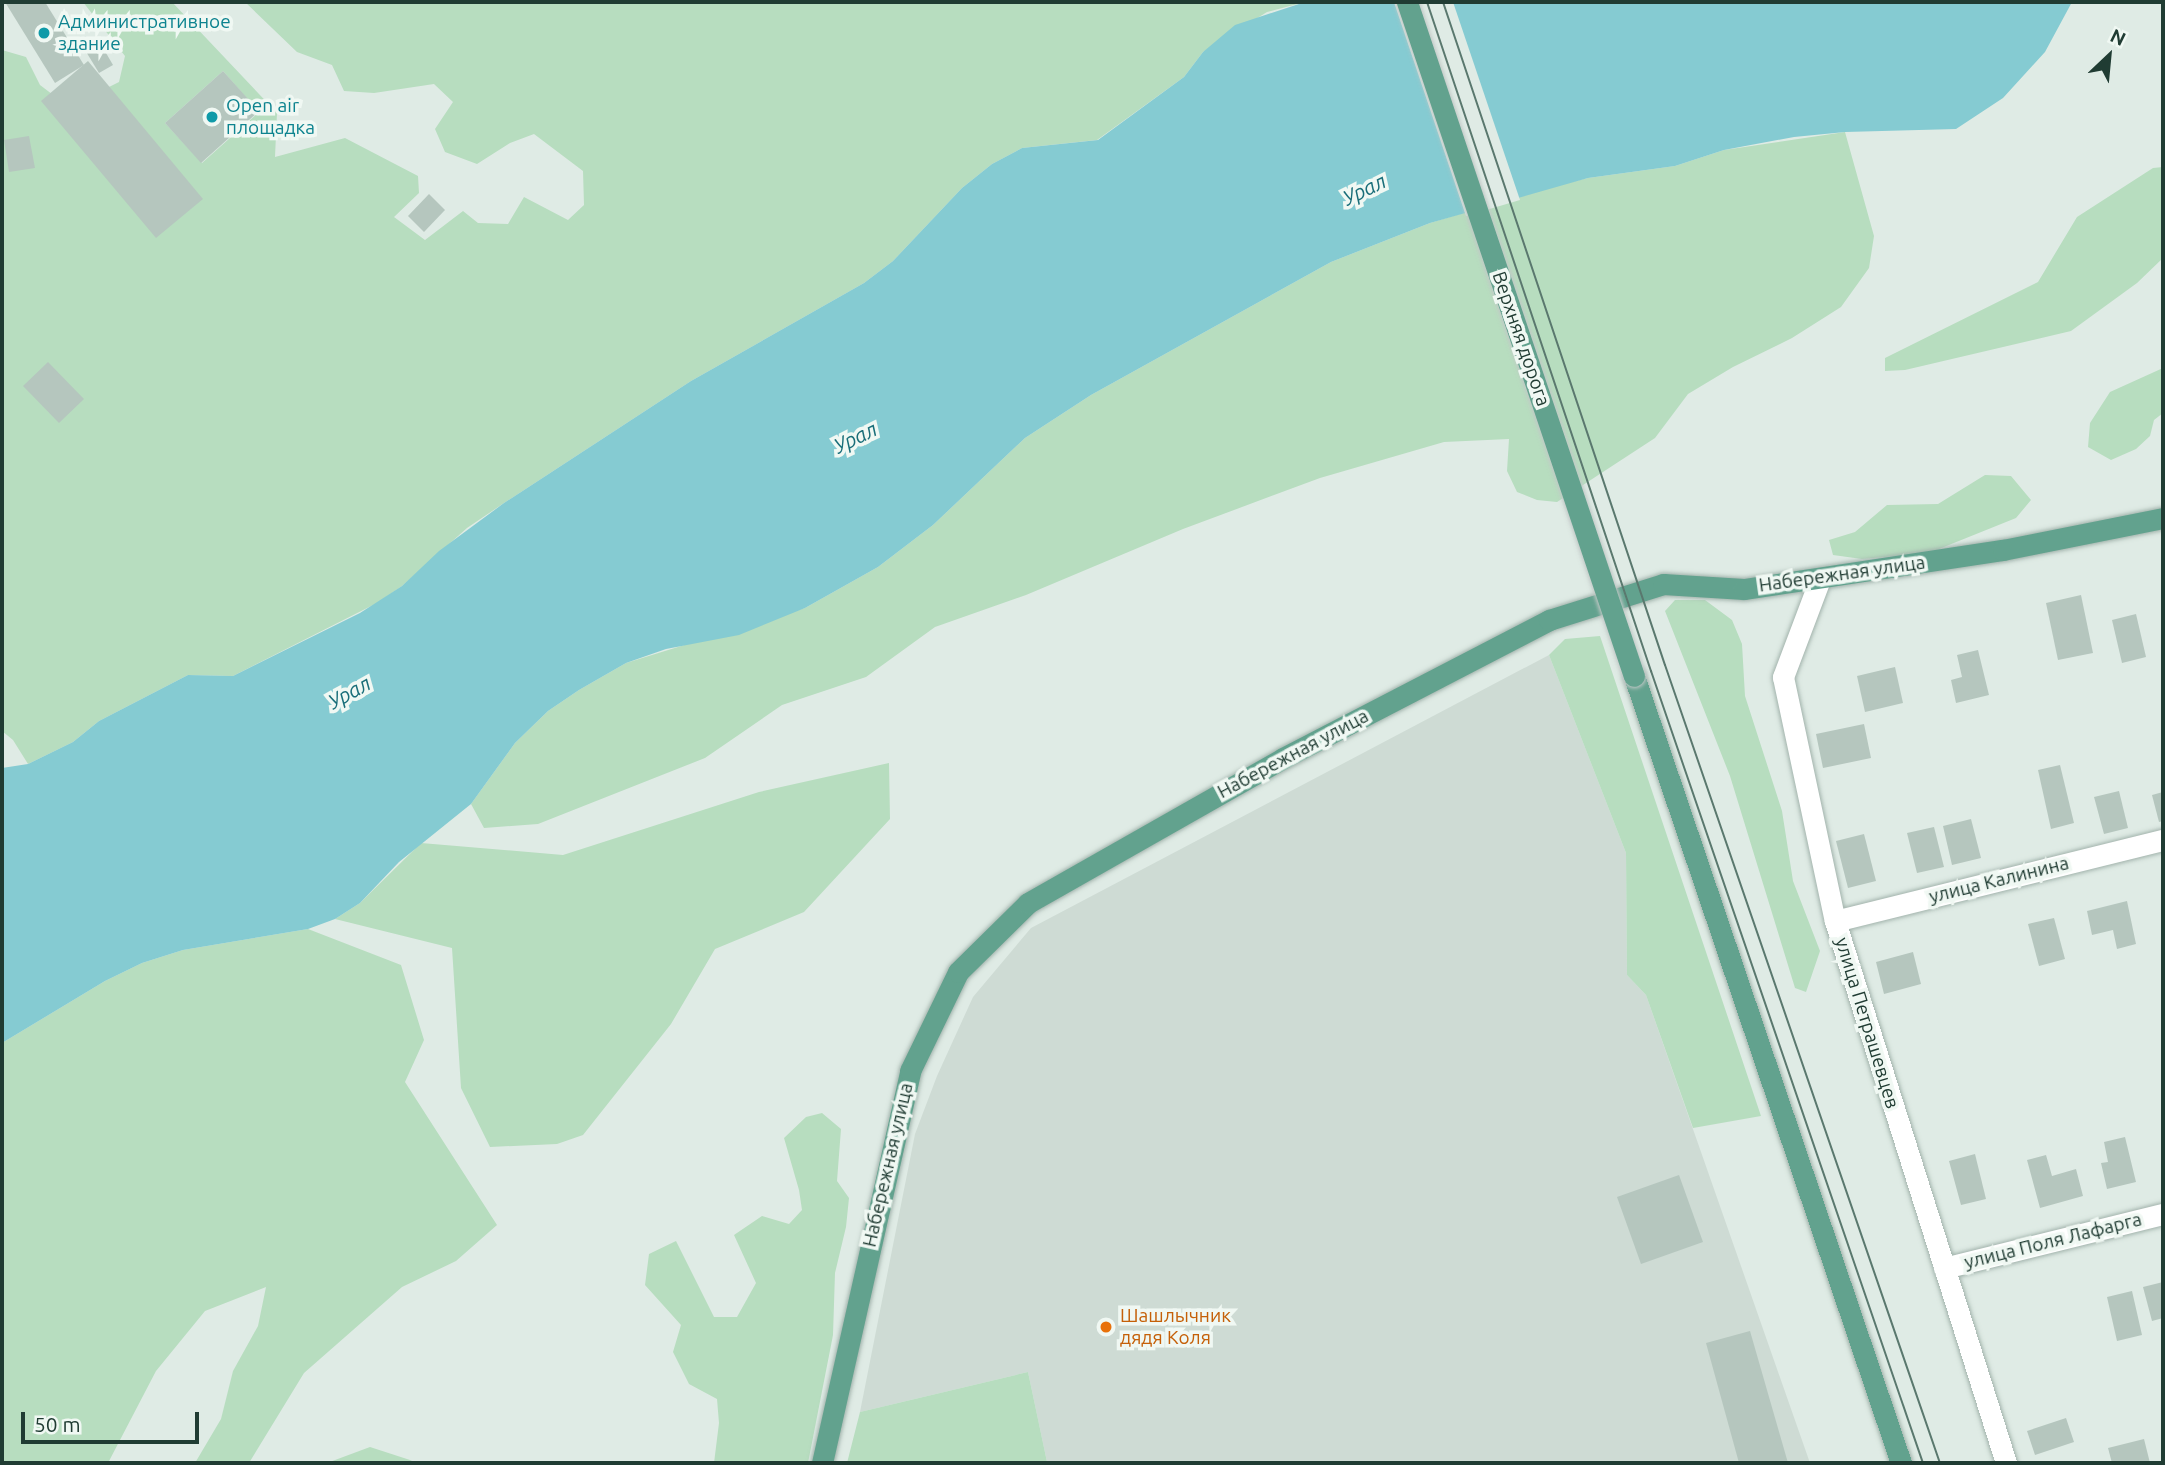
<!DOCTYPE html>
<meta charset="utf-8">
<style>
body{margin:0}
#map{position:relative;width:2165px;height:1465px;overflow:hidden;background:#dfebe5;font-family:Ubuntu,sans-serif}
div>[style]{position:absolute}
.built>*{inset:0;background:#cedbd4}
.green>*{inset:0;background:#b7ddbf}
.water>*{inset:0;background:#85cbd2}
.pier>*{inset:0;background:#dfebe5}
.building>*{inset:0;background:#b5c6be}
.roads{filter:drop-shadow(0 0 2px #a2b3ac) drop-shadow(0 0 2px #a2b3ac)}
.minor>*{height:21px;margin:-10.5px;padding:0 10.5px;transform-origin:10.5px;border-radius:10.5px;background:#fff}
.major>*{height:21px;margin:-10.5px;padding:0 10.5px;transform-origin:10.5px;border-radius:10.5px;background:#62a28e}
.tram>*{height:2px;margin:-1px;padding:0 1px;transform-origin:1px;border-radius:1px;background:#5a786e}
.bridges{filter:drop-shadow(0 0 2px #c1c8c6) drop-shadow(0 0 2px #c1c8c6)}
.major-bridge>*{height:21px;margin:-10.5px;padding:0 10.5px;transform-origin:10.5px;border-radius:10.5px;background:#62a28e}
.dots>*{width:19px;height:19px;translate:-50% -50%;box-sizing:border-box;border:4px solid #f0f8f3;border-radius:50%}
span{translate:-50% -50%;white-space:nowrap;text-align:center;line-height:1.15;-webkit-text-stroke:7px #f0f8f3;paint-order:stroke}
.culture-label{font-size:19px;color:#0d838f}
.left{translate:0 -50%;text-align:left}
.street-label{font-size:19px;color:#203c33}
.food-label{font-size:19px;color:#c56008}
.water-label{font-size:21px;color:#196e79;font-style:italic}
.frame{position:absolute;inset:0;border:4px solid #203c33;pointer-events:none}
.north{position:absolute;left:2074px;top:21px;width:70px;height:70px;-webkit-text-stroke:5px #f0f8f3;paint-order:stroke;rotate:26deg;font-size:19px;font-weight:700;line-height:28px;text-align:center;color:#203c33}
.north::after{content:'';display:block;margin:auto;width:24px;height:32px;background:#203c33;clip-path:polygon(50% 0,100% 100%,50% 72%,0 100%)}
.scale{position:absolute;left:21px;top:1412px;width:178px;height:32px;box-sizing:border-box;border:4px solid #203c33;border-top:0;padding-left:9px;font-size:21px;line-height:24px;white-space:nowrap;color:#203c33;-webkit-text-stroke:5px #f0f8f3;paint-order:stroke}
</style>
<div id="map">
<div class="built">
<div style="clip-path:polygon(1549px 655px,1626px 853px,1627px 975px,1646px 995px,1810px 1463px,1047px 1462px,1028px 1372px,860px 1412px,915px 1134px,937px 1076px,973px 997px,1031px 928px)"></div>
</div>
<div class="green">
<div style="clip-path:polygon(evenodd,83px 2px,172px 2px,277px 113px,275px 157px,345px 138px,418px 176px,419px 193px,394px 217px,425px 240px,463px 211px,478px 223px,508px 224px,524px 197px,568px 220px,584px 205px,583px 171px,534px 134px,510px 143px,477px 164px,445px 152px,435px 129px,453px 102px,434px 84px,374px 93px,344px 91px,332px 65px,297px 52px,245px 2px,1305px 2px,1267px 12px,1203px 52px,1184px 77px,1097px 140px,1022px 148px,992px 164px,962px 188px,893px 261px,864px 283px,691px 381px,504px 503px,467px 528px,402px 586px,377px 603px,233px 676px,188px 675px,99px 721px,73px 742px,28px 764px,13px 740px,2px 731px,2px 50px,26px 57px,40px 85px,65px 104px,89px 97px,119px 82px,125px 56px,83px 2px,223px 71px,259px 112px,202px 163px,165px 123px,223px 71px)"></div>
<div style="clip-path:polygon(1845px 132px,1874px 236px,1869px 268px,1841px 307px,1792px 338px,1733px 367px,1688px 394px,1655px 438px,1557px 502px,1537px 500px,1517px 492px,1507px 471px,1509px 439px,1444px 442px,1320px 478px,1183px 529px,1026px 595px,935px 627px,866px 677px,782px 705px,705px 758px,538px 824px,484px 828px,471px 804px,515px 743px,548px 711px,579px 690px,626px 663px,805px 608px,878px 567px,933px 525px,1025px 438px,1091px 395px,1331px 262px,1430px 223px,1538px 190px,1588px 178px,1675px 166px,1724px 150px)"></div>
<div style="clip-path:polygon(2163px 167px,2163px 258px,2137px 283px,2071px 331px,1905px 370px,1885px 371px,1885px 358px,2038px 282px,2077px 217px,2153px 168px)"></div>
<div style="clip-path:polygon(2163px 368px,2163px 413px,2154px 420px,2150px 436px,2136px 449px,2111px 460px,2088px 447px,2090px 423px,2110px 392px)"></div>
<div style="clip-path:polygon(1985px 475px,2011px 476px,2031px 500px,2016px 518px,1929px 553px,1862px 559px,1833px 555px,1829px 540px,1855px 532px,1887px 505px,1938px 504px)"></div>
<div style="clip-path:polygon(1675px 600px,1705px 600px,1732px 620px,1742px 644px,1745px 696px,1782px 811px,1793px 881px,1820px 951px,1806px 992px,1795px 988px,1730px 776px,1665px 611px)"></div>
<div style="clip-path:polygon(1600px 636px,1761px 1116px,1693px 1128px,1646px 995px,1627px 975px,1626px 853px,1549px 655px,1565px 639px)"></div>
<div style="clip-path:polygon(889px 763px,890px 819px,804px 912px,715px 949px,671px 1024px,583px 1135px,557px 1144px,490px 1147px,461px 1088px,452px 948px,335px 919px,360px 903px,421px 843px,563px 855px,759px 792px)"></div>
<div style="clip-path:polygon(308px 929px,401px 965px,424px 1040px,405px 1082px,497px 1225px,456px 1261px,402px 1287px,304px 1373px,249px 1463px,195px 1463px,221px 1419px,233px 1371px,258px 1326px,266px 1287px,205px 1311px,156px 1371px,108px 1463px,2px 1463px,2px 1043px,105px 981px,142px 963px,183px 950px)"></div>
<div style="clip-path:polygon(822px 1113px,841px 1129px,837px 1181px,849px 1198px,846px 1227px,835px 1273px,833px 1335px,808px 1463px,714px 1463px,719px 1423px,717px 1399px,689px 1384px,673px 1352px,681px 1325px,645px 1285px,649px 1254px,676px 1241px,714px 1317px,737px 1317px,756px 1283px,734px 1235px,762px 1216px,789px 1224px,802px 1210px,799px 1190px,784px 1138px,806px 1117px)"></div>
<div style="clip-path:polygon(1028px 1372px,1047px 1462px,1074px 1463px,847px 1463px,860px 1412px)"></div>
<div style="clip-path:polygon(370px 1447px,410px 1460px,416px 1463px,327px 1463px)"></div>
</div>
<div class="water">
<div style="clip-path:polygon(1305px 2px,2072px 2px,2045px 52px,2003px 98px,1956px 129px,1845px 132px,1794px 137px,1724px 150px,1675px 166px,1588px 178px,1430px 223px,1331px 262px,1091px 395px,1025px 438px,933px 525px,878px 567px,805px 608px,739px 635px,666px 649px,626px 663px,579px 690px,548px 711px,515px 743px,471px 804px,399px 862px,360px 903px,335px 919px,308px 929px,183px 950px,142px 963px,105px 981px,2px 1043px,2px 768px,28px 764px,73px 742px,99px 721px,188px 675px,233px 676px,360px 613px,402px 586px,439px 551px,504px 503px,691px 381px,864px 283px,893px 261px,962px 188px,992px 164px,1022px 148px,1098px 140px,1184px 77px,1203px 52px,1235px 25px)"></div>
</div>
<div class="pier">
<div style="clip-path:polygon(1394px 2px,1453px 2px,1520px 200px,1466px 216px)"></div>
</div>
<div class="building">
<div style="clip-path:polygon(5px 2px,45px 2px,84px 65px,55px 83px)"></div>
<div style="clip-path:polygon(99px 41px,113px 65px,99px 73px,85px 50px)"></div>
<div style="clip-path:polygon(88px 61px,203px 199px,156px 238px,41px 101px)"></div>
<div style="clip-path:polygon(223px 71px,259px 111px,201px 163px,165px 123px)"></div>
<div style="clip-path:polygon(29px 136px,35px 168px,9px 172px,4px 140px)"></div>
<div style="clip-path:polygon(429px 194px,445px 210px,424px 232px,408px 216px)"></div>
<div style="clip-path:polygon(48px 362px,84px 399px,59px 423px,23px 386px)"></div>
<div style="clip-path:polygon(2081px 595px,2093px 653px,2058px 660px,2046px 603px)"></div>
<div style="clip-path:polygon(2136px 614px,2146px 657px,2122px 663px,2112px 620px)"></div>
<div style="clip-path:polygon(1978px 650px,1989px 695px,1956px 703px,1951px 680px,1962px 677px,1957px 655px)"></div>
<div style="clip-path:polygon(1895px 667px,1903px 703px,1865px 712px,1857px 676px)"></div>
<div style="clip-path:polygon(1864px 724px,1871px 758px,1823px 768px,1816px 734px)"></div>
<div style="clip-path:polygon(2060px 765px,2074px 823px,2051px 829px,2038px 770px)"></div>
<div style="clip-path:polygon(2119px 791px,2128px 828px,2104px 834px,2094px 797px)"></div>
<div style="clip-path:polygon(2163px 792px,2163px 821px,2159px 822px,2152px 795px)"></div>
<div style="clip-path:polygon(1971px 819px,1981px 858px,1952px 865px,1943px 826px)"></div>
<div style="clip-path:polygon(1934px 827px,1944px 867px,1917px 873px,1907px 833px)"></div>
<div style="clip-path:polygon(1864px 834px,1876px 881px,1848px 888px,1836px 841px)"></div>
<div style="clip-path:polygon(2127px 901px,2136px 944px,2117px 949px,2113px 930px,2092px 935px,2087px 911px)"></div>
<div style="clip-path:polygon(2054px 918px,2065px 959px,2039px 966px,2028px 924px)"></div>
<div style="clip-path:polygon(1913px 952px,1921px 984px,1884px 994px,1876px 962px)"></div>
<div style="clip-path:polygon(2125px 1137px,2136px 1182px,2107px 1189px,2101px 1163px,2108px 1162px,2104px 1142px)"></div>
<div style="clip-path:polygon(1975px 1154px,1986px 1199px,1961px 1205px,1949px 1161px)"></div>
<div style="clip-path:polygon(2046px 1155px,2052px 1176px,2076px 1169px,2083px 1196px,2040px 1208px,2027px 1160px)"></div>
<div style="clip-path:polygon(1679px 1175px,1703px 1242px,1641px 1264px,1617px 1197px)"></div>
<div style="clip-path:polygon(2163px 1282px,2163px 1318px,2152px 1321px,2143px 1287px)"></div>
<div style="clip-path:polygon(2132px 1291px,2142px 1335px,2117px 1341px,2107px 1297px)"></div>
<div style="clip-path:polygon(1750px 1331px,1788px 1463px,1739px 1463px,1706px 1343px)"></div>
<div style="clip-path:polygon(2066px 1418px,2074px 1442px,2035px 1455px,2027px 1431px)"></div>
<div style="clip-path:polygon(2144px 1439px,2150px 1463px,2112px 1463px,2108px 1448px)"></div>
</div>
<div class="roads">
<div class="minor">
<div style="left:1820px;top:579px;width:105px;rotate:110.7deg"></div>
<div style="left:1783px;top:677px;width:249px;rotate:78deg"></div>
<div style="left:1835px;top:921px;width:568px;rotate:72.49deg"></div>
<div style="left:1835px;top:921px;width:338px;rotate:-13.9deg"></div>
<div style="left:1944px;top:1268px;width:226px;rotate:-13.9deg"></div>
</div>
<div class="major">
<div style="left:1634px;top:676px;width:831px;rotate:71.26deg"></div>
<div style="left:822px;top:1463px;width:402px;rotate:-77.3deg"></div>
<div style="left:910px;top:1071px;width:110px;rotate:-64.1deg"></div>
<div style="left:958px;top:972px;width:98px;rotate:-44.6deg"></div>
<div style="left:1028px;top:903px;width:293px;rotate:-29.6deg"></div>
<div style="left:1283px;top:758px;width:300px;rotate:-27.4deg"></div>
<div style="left:1549px;top:620px;width:120px;rotate:-17.5deg"></div>
<div style="left:1663px;top:584px;width:81px;rotate:3.5deg"></div>
<div style="left:1744px;top:589px;width:262px;rotate:-8.6deg"></div>
<div style="left:2003px;top:550px;width:163px;rotate:-11.3deg"></div>
</div>
</div>
<div class="tram">
<div style="left:1427px;top:2px;width:706px;rotate:71.49deg"></div>
<div style="left:1651px;top:671px;width:837px;rotate:71.05deg"></div>
<div style="left:1443px;top:2px;width:699px;rotate:71.49deg"></div>
<div style="left:1665px;top:665px;width:844px;rotate:70.99deg"></div>
</div>
<div class="bridges">
<div class="major-bridge">
<div style="left:1407px;top:2px;width:711px;rotate:71.39deg"></div>
</div>
</div>
<div class="dots">
<div style="left:44px;top:33px;background:#0f9aa8"></div>
<div style="left:212px;top:117px;background:#0f9aa8"></div>
<div style="left:1106px;top:1327px;background:#e8710a"></div>
</div>
<div class="culture-label">
<span class="left" style="left:58px;top:33px">Административное<br>здание</span>
<span class="left" style="left:226px;top:117px">Open air<br>площадка</span>
</div>
<div class="street-label">
<span style="left:1521px;top:339px;rotate:71deg">Верхняя дорога</span>
<span style="left:1842px;top:574px;rotate:-8deg">Набережная улица</span>
<span style="left:1293px;top:754px;rotate:-28deg">Набережная улица</span>
<span style="left:1999px;top:880px;rotate:-14deg">улица Калинина</span>
<span style="left:1867px;top:1023px;rotate:73deg">улица Петрашевцев</span>
<span style="left:888px;top:1165px;rotate:-77deg">Набережная улица</span>
<span style="left:2053px;top:1241px;rotate:-14deg">улица Поля Лафарга</span>
</div>
<div class="food-label">
<span class="left" style="left:1120px;top:1327px">Шашлычник<br>дядя Коля</span>
</div>
<div class="water-label">
<span style="left:1364px;top:189px;rotate:-26deg">Урал</span>
<span style="left:855px;top:437px;rotate:-26deg">Урал</span>
<span style="left:349px;top:692px;rotate:-29deg">Урал</span>
</div>
<div class="frame"></div>
<div class="north">N</div>
<div class="scale">50 m</div>
</div>
